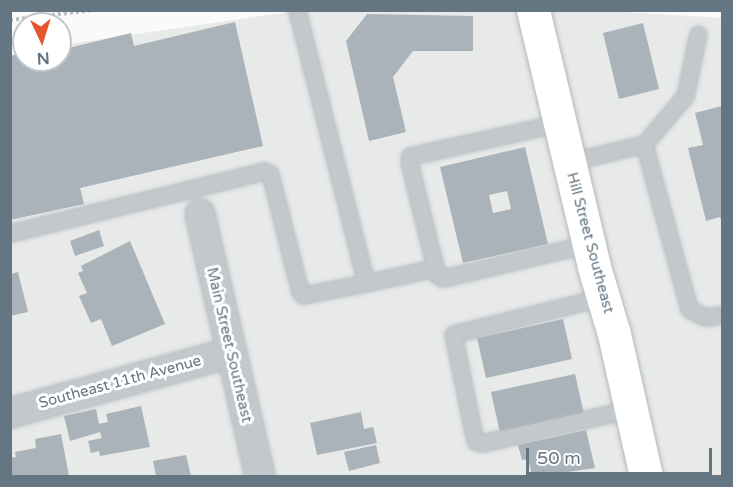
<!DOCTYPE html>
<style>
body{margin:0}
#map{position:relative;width:733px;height:487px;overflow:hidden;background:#fafaf8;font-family:"Varela Round",sans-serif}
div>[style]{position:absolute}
.built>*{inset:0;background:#e8e9e9}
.building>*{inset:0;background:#aab3b9}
.path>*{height:4px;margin-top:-2px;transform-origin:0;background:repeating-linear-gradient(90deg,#bbbfc2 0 3px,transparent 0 6px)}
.roads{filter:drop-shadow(0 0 2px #b3babf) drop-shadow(0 0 2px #b3babf)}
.lane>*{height:15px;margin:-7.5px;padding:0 7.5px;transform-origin:7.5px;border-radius:7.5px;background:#c3c8cc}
.street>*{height:28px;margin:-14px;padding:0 14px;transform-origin:14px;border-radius:14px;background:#c3c8cc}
.secondary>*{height:33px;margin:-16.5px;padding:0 16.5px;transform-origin:16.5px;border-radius:16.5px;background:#fff}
span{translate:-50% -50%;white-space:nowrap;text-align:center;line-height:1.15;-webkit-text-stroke:6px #fff;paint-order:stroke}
.street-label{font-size:15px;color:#657683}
.frame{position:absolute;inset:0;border:12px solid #657683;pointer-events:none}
.north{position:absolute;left:12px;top:12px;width:60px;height:60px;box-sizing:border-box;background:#fff;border:2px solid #c1c8cd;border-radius:50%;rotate:176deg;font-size:16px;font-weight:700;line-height:24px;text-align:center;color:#657683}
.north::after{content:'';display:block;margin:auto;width:21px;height:27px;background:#e4572e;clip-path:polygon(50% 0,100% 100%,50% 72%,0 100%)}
.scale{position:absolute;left:526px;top:448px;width:186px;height:27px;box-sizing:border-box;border:3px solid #657683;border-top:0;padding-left:8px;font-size:18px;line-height:21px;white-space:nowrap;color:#657683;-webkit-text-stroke:4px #fff;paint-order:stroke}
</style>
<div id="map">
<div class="built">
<div style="clip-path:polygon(302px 10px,590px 10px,722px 18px,722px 476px,11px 476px,10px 55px,24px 50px,24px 60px,60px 60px,60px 45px)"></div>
</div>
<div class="building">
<div style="clip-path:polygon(367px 14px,473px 16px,473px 51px,413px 51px,393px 77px,406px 132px,369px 141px,346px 41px)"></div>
<div style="clip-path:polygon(235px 22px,263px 146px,80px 188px,84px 204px,10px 220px,10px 56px,24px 53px,24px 60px,60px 60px,60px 50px,131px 33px,134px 46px)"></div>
<div style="clip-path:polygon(643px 23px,659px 89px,619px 99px,603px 33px)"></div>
<div style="clip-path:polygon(722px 106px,722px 222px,720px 217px,706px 221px,688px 148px,703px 145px,695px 113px)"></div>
<div style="clip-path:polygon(evenodd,525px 147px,548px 244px,463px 263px,440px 167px,525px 147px,507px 191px,511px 209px,493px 213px,489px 195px,507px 191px)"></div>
<div style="clip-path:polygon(99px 230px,104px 246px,75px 256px,70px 241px)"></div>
<div style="clip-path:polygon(130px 241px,165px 324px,112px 346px,101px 319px,91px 323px,79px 296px,87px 293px,78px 273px,83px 271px,81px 266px)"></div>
<div style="clip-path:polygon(18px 272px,28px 312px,10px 316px,10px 274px)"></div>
<div style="clip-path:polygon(563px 319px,572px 359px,486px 378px,477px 338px)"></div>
<div style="clip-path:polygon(575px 374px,584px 414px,500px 433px,491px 392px)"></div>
<div style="clip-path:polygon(141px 406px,150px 447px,100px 456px,99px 451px,91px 453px,88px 441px,102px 438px,100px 432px,70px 441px,64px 416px,96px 409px,99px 424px,108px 422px,106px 414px)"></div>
<div style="clip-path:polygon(361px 412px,364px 429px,373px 427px,377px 443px,317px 455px,310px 423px)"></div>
<div style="clip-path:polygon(586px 430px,595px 468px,541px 476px,532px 475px,528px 459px,522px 460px,518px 445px)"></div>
<div style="clip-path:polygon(61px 434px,69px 476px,10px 476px,10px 458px,16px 457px,15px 452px,36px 448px,35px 439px)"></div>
<div style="clip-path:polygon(376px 445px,380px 463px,349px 471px,344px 452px)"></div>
<div style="clip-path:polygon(186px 455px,191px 476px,156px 476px,153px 461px)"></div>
</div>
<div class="path">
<div style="left:10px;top:20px;width:84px;rotate:-6.9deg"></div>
</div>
<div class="roads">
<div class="lane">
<div style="left:559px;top:123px;width:153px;rotate:167.5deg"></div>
<div style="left:410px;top:156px;width:6px;rotate:99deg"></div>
<div style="left:409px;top:162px;width:116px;rotate:76.1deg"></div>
<div style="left:437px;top:275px;width:7px;rotate:27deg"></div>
<div style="left:443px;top:278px;width:149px;rotate:-13.2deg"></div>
<div style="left:644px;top:144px;width:171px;rotate:74.7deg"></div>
<div style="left:689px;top:309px;width:18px;rotate:27deg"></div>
<div style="left:705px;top:317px;width:17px;rotate:-7deg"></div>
<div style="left:569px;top:162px;width:77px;rotate:-13.5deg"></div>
<div style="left:644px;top:144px;width:63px;rotate:-49.5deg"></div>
<div style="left:685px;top:96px;width:63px;rotate:-78.2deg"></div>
<div style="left:10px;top:233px;width:261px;rotate:-13.7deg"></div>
<div style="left:264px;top:171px;width:7px;rotate:27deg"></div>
<div style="left:270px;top:174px;width:122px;rotate:75.7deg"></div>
<div style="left:300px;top:292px;width:4px;rotate:45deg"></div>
<div style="left:303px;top:295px;width:64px;rotate:-10.8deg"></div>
<div style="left:366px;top:283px;width:282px;rotate:-104.2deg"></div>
<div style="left:366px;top:283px;width:71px;rotate:-12.3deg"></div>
<div style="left:603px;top:297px;width:154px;rotate:166.1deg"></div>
<div style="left:453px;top:334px;width:109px;rotate:78.4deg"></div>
<div style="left:475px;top:441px;width:7px;rotate:16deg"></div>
<div style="left:482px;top:443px;width:153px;rotate:-12.9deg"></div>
</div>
<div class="street">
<div style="left:200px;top:214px;width:269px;rotate:77.1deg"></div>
<div style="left:10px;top:413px;width:228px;rotate:-15.3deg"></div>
</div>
<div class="secondary">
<div style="left:533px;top:10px;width:264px;rotate:76.6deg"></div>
<div style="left:594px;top:267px;width:70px;rotate:73.4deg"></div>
<div style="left:614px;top:334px;width:146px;rotate:77.3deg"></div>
</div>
</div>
<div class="street-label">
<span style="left:590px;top:243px;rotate:75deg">Hill Street Southeast</span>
<span style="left:229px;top:345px;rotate:77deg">Main Street Southeast</span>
<span style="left:120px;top:382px;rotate:-15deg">Southeast 11th Avenue</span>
</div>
<div class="frame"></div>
<div class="north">N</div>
<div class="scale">50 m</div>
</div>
